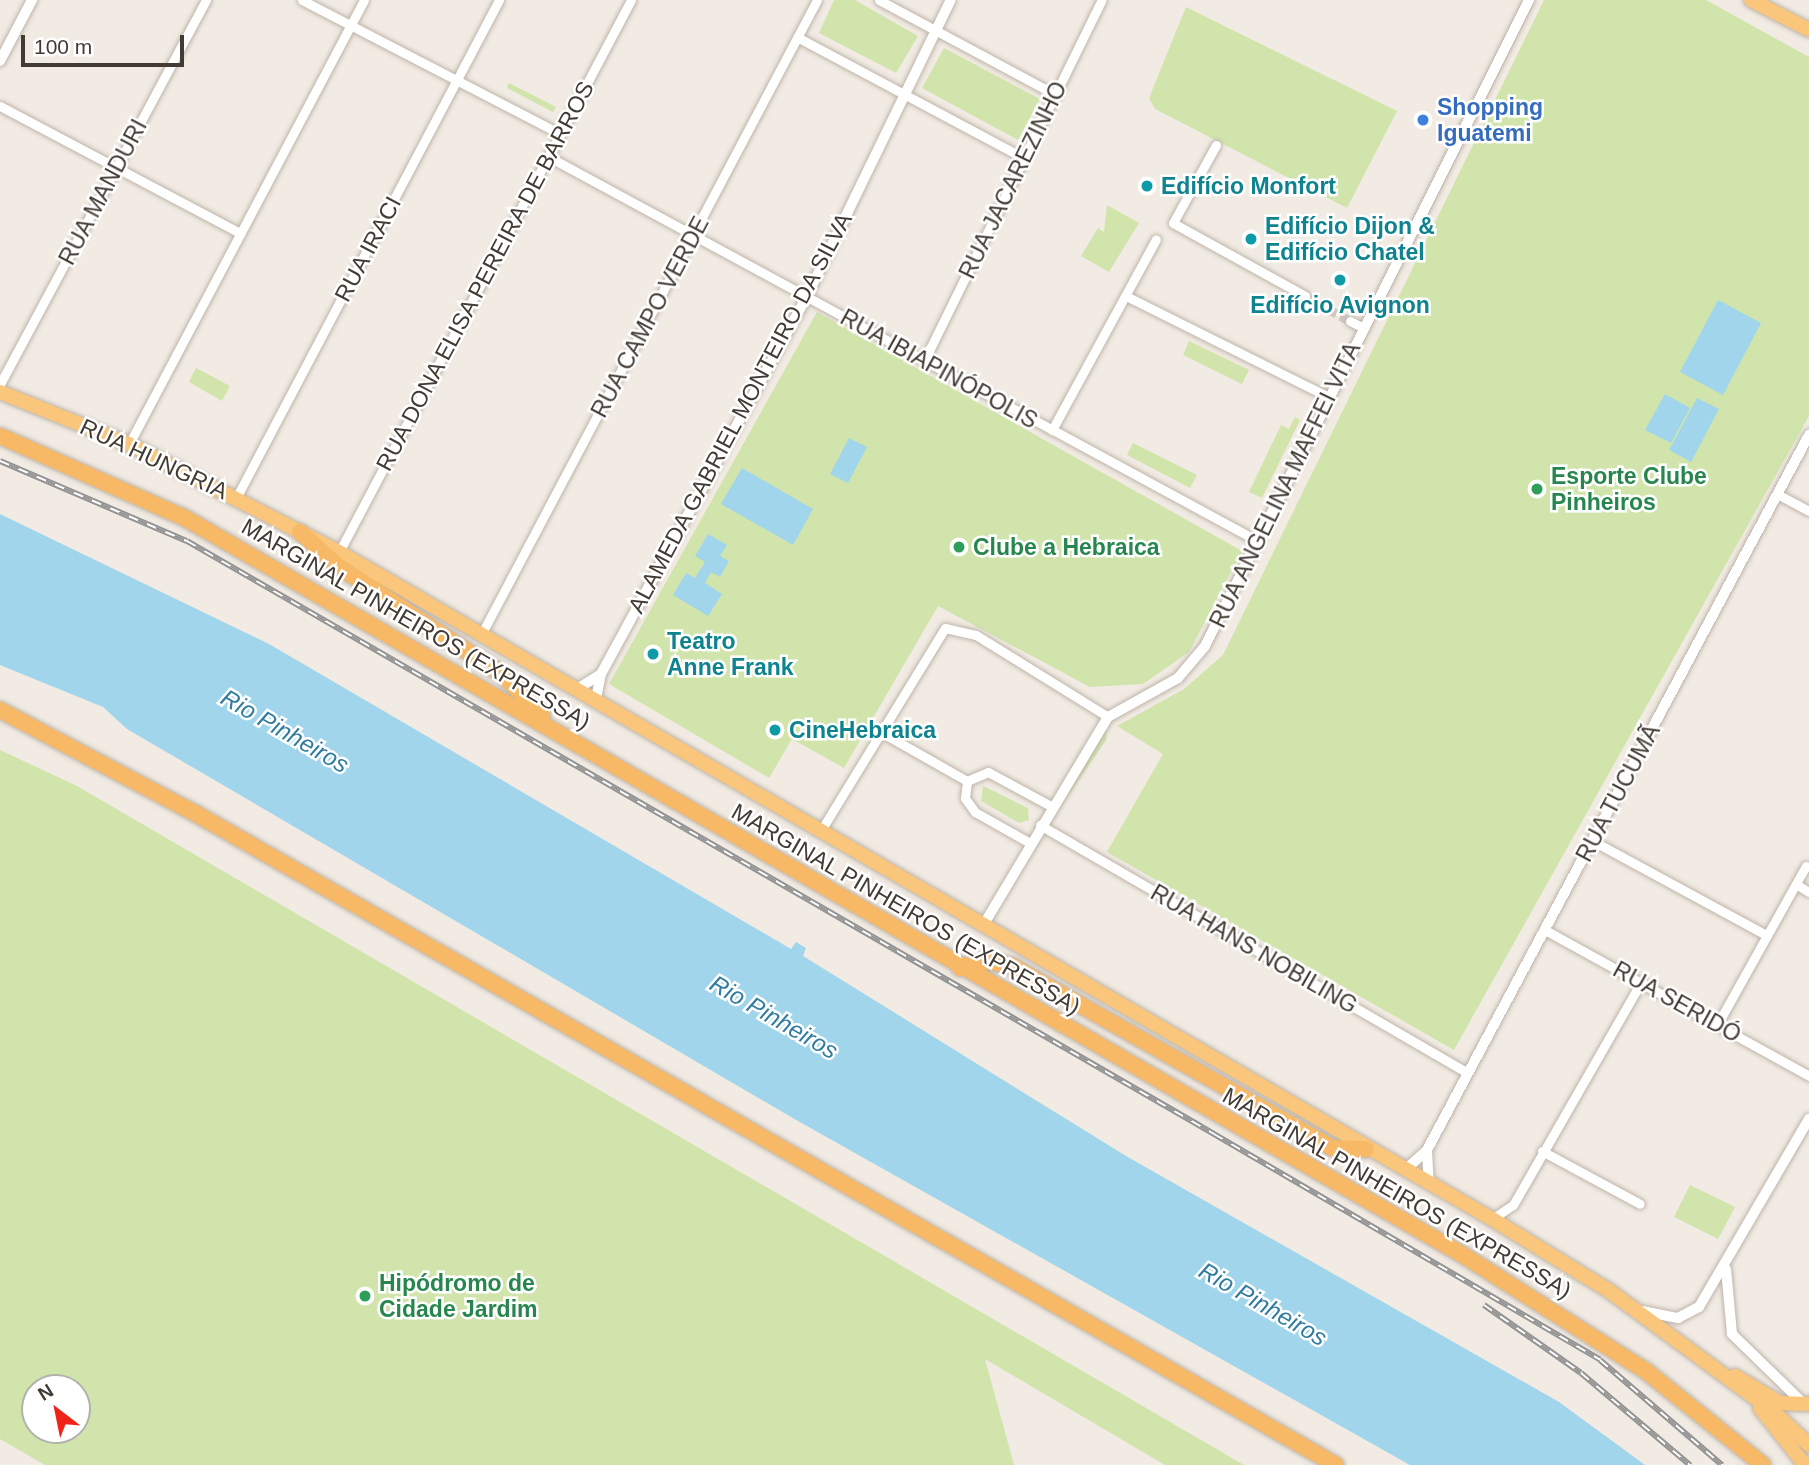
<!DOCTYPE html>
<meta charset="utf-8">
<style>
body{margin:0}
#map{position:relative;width:1809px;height:1465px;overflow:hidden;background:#f1ebe3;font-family:Arial,sans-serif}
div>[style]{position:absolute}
.green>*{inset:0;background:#d1e4ac}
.water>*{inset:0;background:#a0d5ec}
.minor-tunnel>*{height:9px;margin-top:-4.5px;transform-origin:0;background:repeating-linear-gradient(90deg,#cec8c0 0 9px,transparent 0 13.5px)}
.roads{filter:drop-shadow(0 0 2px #beb4a9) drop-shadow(0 0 2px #beb4a9)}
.minor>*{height:9px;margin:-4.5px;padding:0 4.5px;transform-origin:4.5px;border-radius:4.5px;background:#fff}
.tertiary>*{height:10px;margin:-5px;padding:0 5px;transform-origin:5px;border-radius:5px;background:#fff}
.trunk>*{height:14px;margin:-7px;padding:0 7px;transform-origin:7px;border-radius:7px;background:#f9c67c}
.motorway>*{height:16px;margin:-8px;padding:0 8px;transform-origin:8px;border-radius:8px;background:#f8b966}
.rail>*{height:6px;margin-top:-3px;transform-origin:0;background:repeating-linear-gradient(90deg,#fff 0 10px,#939393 0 20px);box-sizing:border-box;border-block:2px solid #939393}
.dots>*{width:19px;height:19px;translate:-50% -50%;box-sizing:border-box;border:4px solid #fff;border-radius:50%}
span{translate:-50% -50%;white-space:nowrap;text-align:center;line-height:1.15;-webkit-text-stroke:5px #fff;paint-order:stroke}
.shop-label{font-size:23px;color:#366cbe;font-weight:700}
.left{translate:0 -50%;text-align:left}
.street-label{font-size:23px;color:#423b33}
.culture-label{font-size:23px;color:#0d838f;font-weight:700}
.leisure-label{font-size:23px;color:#27864d;font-weight:700}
.water-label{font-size:24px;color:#307ca0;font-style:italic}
.north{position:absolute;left:21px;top:1374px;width:70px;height:70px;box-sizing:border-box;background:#fff;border:2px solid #b3b1ad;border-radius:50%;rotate:328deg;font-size:19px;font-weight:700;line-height:28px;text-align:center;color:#423b33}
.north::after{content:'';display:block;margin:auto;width:24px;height:32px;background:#f12319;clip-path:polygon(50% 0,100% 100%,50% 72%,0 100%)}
.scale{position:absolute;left:21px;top:35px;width:163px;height:32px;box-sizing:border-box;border:4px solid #423b33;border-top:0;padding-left:9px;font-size:21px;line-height:24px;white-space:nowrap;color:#423b33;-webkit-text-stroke:5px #fff;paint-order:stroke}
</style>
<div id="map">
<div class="green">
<div style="clip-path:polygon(834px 0,855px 0,918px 36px,896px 73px,819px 33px)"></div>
<div style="clip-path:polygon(1544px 0,1706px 0,1809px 57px,1809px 416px,1454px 1050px,1107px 852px,1163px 754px,1117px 726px,1184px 689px,1223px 655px)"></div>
<div style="clip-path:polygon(1186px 7px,1397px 111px,1347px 208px,1155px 109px,1149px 98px)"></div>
<div style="clip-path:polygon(944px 48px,1040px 99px,1018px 140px,922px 88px)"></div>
<div style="clip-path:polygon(509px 83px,556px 107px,553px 112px,507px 88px)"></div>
<div style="clip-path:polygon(1107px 205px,1139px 223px,1109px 272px,1081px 256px,1098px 228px,1104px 232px)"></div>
<div style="clip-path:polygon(817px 312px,1242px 551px,1189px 652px,1143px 684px,1090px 687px,938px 606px,844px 768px,792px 739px,769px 778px,609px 684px)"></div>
<div style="clip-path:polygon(1189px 341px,1249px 370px,1242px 384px,1183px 355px)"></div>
<div style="clip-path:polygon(196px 368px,230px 386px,222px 401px,189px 382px)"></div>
<div style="clip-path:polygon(1295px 417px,1300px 420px,1262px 498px,1249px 492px,1281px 425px,1289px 429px)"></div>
<div style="clip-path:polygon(1133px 443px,1197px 475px,1190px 488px,1127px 455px)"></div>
<div style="clip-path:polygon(1107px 728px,1106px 740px,1057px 812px)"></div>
<div style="clip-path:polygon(evenodd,0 750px,77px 786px,1244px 1465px,1165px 1465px,985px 1359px,1014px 1465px,45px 1465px,0 1439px,0 750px,35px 1388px,77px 1388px,77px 1430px,35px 1430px,35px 1388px)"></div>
<div style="clip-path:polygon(983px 786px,1028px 808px,1029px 820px,1019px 823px,981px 801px)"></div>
<div style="clip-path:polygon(1690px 1185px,1735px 1207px,1718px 1239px,1674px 1217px)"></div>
</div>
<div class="water">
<div style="clip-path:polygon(1718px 300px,1761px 323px,1723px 395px,1680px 372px)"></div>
<div style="clip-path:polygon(1665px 394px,1690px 408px,1671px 443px,1645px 430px)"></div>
<div style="clip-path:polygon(1697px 398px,1719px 409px,1691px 462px,1669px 450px)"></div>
<div style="clip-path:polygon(849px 438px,867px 447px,848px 483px,830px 474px)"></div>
<div style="clip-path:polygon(742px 468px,813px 509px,793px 545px,721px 504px)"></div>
<div style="clip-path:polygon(0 514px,269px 644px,791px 949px,796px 942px,806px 948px,803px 956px,1126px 1156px,1559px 1402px,1645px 1465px,1410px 1465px,798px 1121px,127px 729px,103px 707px,0 665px)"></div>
<div style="clip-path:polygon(708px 534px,727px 545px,720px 556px,729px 561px,720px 577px,711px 572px,705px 583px,722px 594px,708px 616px,673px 595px,686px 573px,695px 578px,705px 562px,695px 556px)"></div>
</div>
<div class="minor-tunnel">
<div style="left:1305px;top:296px;width:51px;rotate:29.1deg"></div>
</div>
<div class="roads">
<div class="minor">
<div style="left:302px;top:0;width:291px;rotate:27.4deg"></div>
<div style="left:879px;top:0;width:201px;rotate:28.2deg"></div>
<div style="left:797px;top:37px;width:257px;rotate:28.1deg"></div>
<div style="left:0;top:106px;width:272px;rotate:27.9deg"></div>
<div style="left:1216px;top:145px;width:89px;rotate:118.9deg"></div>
<div style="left:1173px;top:223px;width:151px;rotate:28.9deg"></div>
<div style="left:549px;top:157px;width:804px;rotate:28.45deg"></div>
<div style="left:1128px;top:297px;width:225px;rotate:26.5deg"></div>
<div style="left:1350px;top:321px;width:13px;rotate:27deg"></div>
<div style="left:924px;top:361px;width:402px;rotate:-63.8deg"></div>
<div style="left:0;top:384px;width:436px;rotate:-61.8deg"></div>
<div style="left:1052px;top:430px;width:217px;rotate:-61.4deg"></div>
<div style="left:129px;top:444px;width:502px;rotate:-62.11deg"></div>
<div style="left:1777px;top:494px;width:36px;rotate:28deg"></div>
<div style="left:236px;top:498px;width:563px;rotate:-62.16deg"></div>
<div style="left:339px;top:552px;width:624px;rotate:-62.12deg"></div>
<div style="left:482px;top:633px;width:716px;rotate:-62.11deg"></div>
<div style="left:879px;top:731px;width:101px;rotate:29.6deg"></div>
<div style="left:1040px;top:825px;width:494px;rotate:30.1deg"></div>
<div style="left:820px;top:832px;width:239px;rotate:-58.5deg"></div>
<div style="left:945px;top:628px;width:32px;rotate:13deg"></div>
<div style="left:976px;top:635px;width:155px;rotate:31.8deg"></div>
<div style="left:1593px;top:841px;width:197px;rotate:28.5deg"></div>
<div style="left:1030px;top:843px;width:63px;rotate:-150.6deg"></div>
<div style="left:975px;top:812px;width:17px;rotate:-126deg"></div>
<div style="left:965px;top:798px;width:17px;rotate:-83deg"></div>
<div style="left:967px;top:781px;width:23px;rotate:-23deg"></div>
<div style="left:988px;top:772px;width:72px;rotate:28.4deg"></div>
<div style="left:1796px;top:884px;width:15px;rotate:32deg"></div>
<div style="left:1545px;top:930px;width:302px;rotate:28.9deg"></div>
<div style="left:1717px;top:1025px;width:182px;rotate:-60.8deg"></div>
<div style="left:1542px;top:1151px;width:111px;rotate:28.4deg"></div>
<div style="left:1492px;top:1219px;width:25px;rotate:-34deg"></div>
<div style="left:1513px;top:1205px;width:258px;rotate:-60.1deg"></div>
</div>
<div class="tertiary">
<div style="left:0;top:61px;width:69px;rotate:-62.3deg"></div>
<div style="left:577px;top:689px;width:28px;rotate:-32deg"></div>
<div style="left:596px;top:699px;width:25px;rotate:-79deg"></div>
<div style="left:601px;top:674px;width:430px;rotate:-61.4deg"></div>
<div style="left:807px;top:296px;width:329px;rotate:-64.1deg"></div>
<div style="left:984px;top:924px;width:241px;rotate:-59.1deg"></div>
<div style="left:1108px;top:717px;width:80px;rotate:-29.1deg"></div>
<div style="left:1178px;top:678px;width:42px;rotate:-49.8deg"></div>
<div style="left:1205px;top:646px;width:723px;rotate:-63.36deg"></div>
<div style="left:1427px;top:1150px;width:34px;rotate:87deg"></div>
<div style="left:1405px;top:1170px;width:30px;rotate:-42deg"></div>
<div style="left:1427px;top:1150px;width:811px;rotate:-61.89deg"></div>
<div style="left:1726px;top:1269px;width:65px;rotate:84.7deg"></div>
<div style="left:1732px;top:1334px;width:102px;rotate:44.2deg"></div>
<div style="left:1642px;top:1311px;width:37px;rotate:11deg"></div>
<div style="left:1678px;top:1318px;width:24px;rotate:-28deg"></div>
<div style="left:1699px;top:1307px;width:218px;rotate:-59.7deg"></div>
</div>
<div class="trunk">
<div style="left:1751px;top:0;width:65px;rotate:27.3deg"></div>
<div style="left:0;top:392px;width:139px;rotate:22deg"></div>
<div style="left:129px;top:444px;width:236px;rotate:27.2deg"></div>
<div style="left:339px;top:552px;width:1332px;rotate:30.05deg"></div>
<div style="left:1492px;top:1219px;width:136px;rotate:31.5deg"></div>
<div style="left:1608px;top:1290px;width:205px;rotate:36.3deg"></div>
<div style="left:1773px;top:1411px;width:50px;rotate:43.4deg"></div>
<div style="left:1735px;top:1376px;width:52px;rotate:31deg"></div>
<div style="left:1780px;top:1403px;width:29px;rotate:2deg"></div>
<div style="left:1760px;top:1408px;width:73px;rotate:51.7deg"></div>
</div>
<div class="motorway">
<div style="left:0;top:436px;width:202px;rotate:23.9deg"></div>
<div style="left:185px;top:518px;width:1475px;rotate:29.97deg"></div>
<div style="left:1463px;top:1255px;width:217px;rotate:32.4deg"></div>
<div style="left:1646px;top:1371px;width:150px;rotate:38.8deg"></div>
<div style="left:300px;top:532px;width:51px;rotate:41.8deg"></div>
<div style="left:338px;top:566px;width:198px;rotate:33.4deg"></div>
<div style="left:503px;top:675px;width:56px;rotate:45.7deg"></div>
<div style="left:0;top:710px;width:218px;rotate:27.9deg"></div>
<div style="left:193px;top:812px;width:1316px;rotate:29.74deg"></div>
<div style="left:960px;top:968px;width:28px;rotate:-15deg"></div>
<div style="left:987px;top:961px;width:25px;rotate:11deg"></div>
<div style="left:1012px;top:966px;width:369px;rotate:29.6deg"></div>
<div style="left:1333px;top:1148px;width:33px;rotate:2deg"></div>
</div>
</div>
<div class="rail">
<div style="left:0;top:461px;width:203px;rotate:23.2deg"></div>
<div style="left:187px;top:541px;width:1186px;rotate:30deg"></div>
<div style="left:1214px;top:1134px;width:447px;rotate:30.3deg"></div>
<div style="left:1600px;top:1360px;width:161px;rotate:40.7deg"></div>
<div style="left:1484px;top:1305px;width:118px;rotate:35deg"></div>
<div style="left:1581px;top:1373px;width:143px;rotate:40.2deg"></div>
</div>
<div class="dots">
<div style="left:1423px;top:120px;background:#3f7fe0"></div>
<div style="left:1147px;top:186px;background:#0f9aa8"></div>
<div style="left:1251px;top:239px;background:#0f9aa8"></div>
<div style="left:1340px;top:280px;background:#0f9aa8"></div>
<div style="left:1537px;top:489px;background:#2e9e5b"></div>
<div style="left:959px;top:547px;background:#2e9e5b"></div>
<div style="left:653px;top:654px;background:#0f9aa8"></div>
<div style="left:775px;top:730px;background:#0f9aa8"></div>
<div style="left:365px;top:1296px;background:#2e9e5b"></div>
</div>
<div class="shop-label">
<span class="left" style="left:1437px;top:120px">Shopping<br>Iguatemi</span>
</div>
<div class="street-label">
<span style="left:1013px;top:180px;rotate:-64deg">RUA JACAREZINHO</span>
<span style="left:103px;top:192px;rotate:-62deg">RUA MANDURI</span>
<span style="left:368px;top:249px;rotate:-62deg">RUA IRACI</span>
<span style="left:485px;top:276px;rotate:-62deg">RUA DONA ELISA PEREIRA DE BARROS</span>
<span style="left:650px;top:317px;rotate:-62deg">RUA CAMPO VERDE</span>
<span style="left:939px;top:369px;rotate:29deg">RUA IBIAPINÓPOLIS</span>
<span style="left:740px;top:413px;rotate:-62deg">ALAMEDA GABRIEL MONTEIRO DA SILVA</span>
<span style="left:154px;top:459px;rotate:25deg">RUA HUNGRIA</span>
<span style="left:1285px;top:485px;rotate:-64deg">RUA ANGELINA MAFFEI VITA</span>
<span style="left:416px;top:624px;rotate:30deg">MARGINAL PINHEIROS (EXPRESSA)</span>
<span style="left:1618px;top:793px;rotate:-62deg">RUA TUCUMÃ</span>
<span style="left:906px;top:909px;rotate:30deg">MARGINAL PINHEIROS (EXPRESSA)</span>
<span style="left:1254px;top:949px;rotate:30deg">RUA HANS NOBILING</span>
<span style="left:1677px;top:1002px;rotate:29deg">RUA SERIDÓ</span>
<span style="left:1397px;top:1193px;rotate:30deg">MARGINAL PINHEIROS (EXPRESSA)</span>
</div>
<div class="culture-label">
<span class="left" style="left:1161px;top:186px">Edifício Monfort</span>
<span class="left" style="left:1265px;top:239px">Edifício Dijon &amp;<br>Edifício Chatel</span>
<span style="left:1340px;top:305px">Edifício Avignon</span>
<span class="left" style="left:667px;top:654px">Teatro<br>Anne Frank</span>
<span class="left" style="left:789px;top:730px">CineHebraica</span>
</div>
<div class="leisure-label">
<span class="left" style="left:1551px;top:489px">Esporte Clube<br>Pinheiros</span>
<span class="left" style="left:973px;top:547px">Clube a Hebraica</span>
<span class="left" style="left:379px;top:1296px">Hipódromo de<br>Cidade Jardim</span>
</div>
<div class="water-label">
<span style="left:285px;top:731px;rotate:30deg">Rio Pinheiros</span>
<span style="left:774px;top:1017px;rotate:30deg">Rio Pinheiros</span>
<span style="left:1263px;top:1304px;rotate:30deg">Rio Pinheiros</span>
</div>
<div class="north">N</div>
<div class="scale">100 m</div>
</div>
